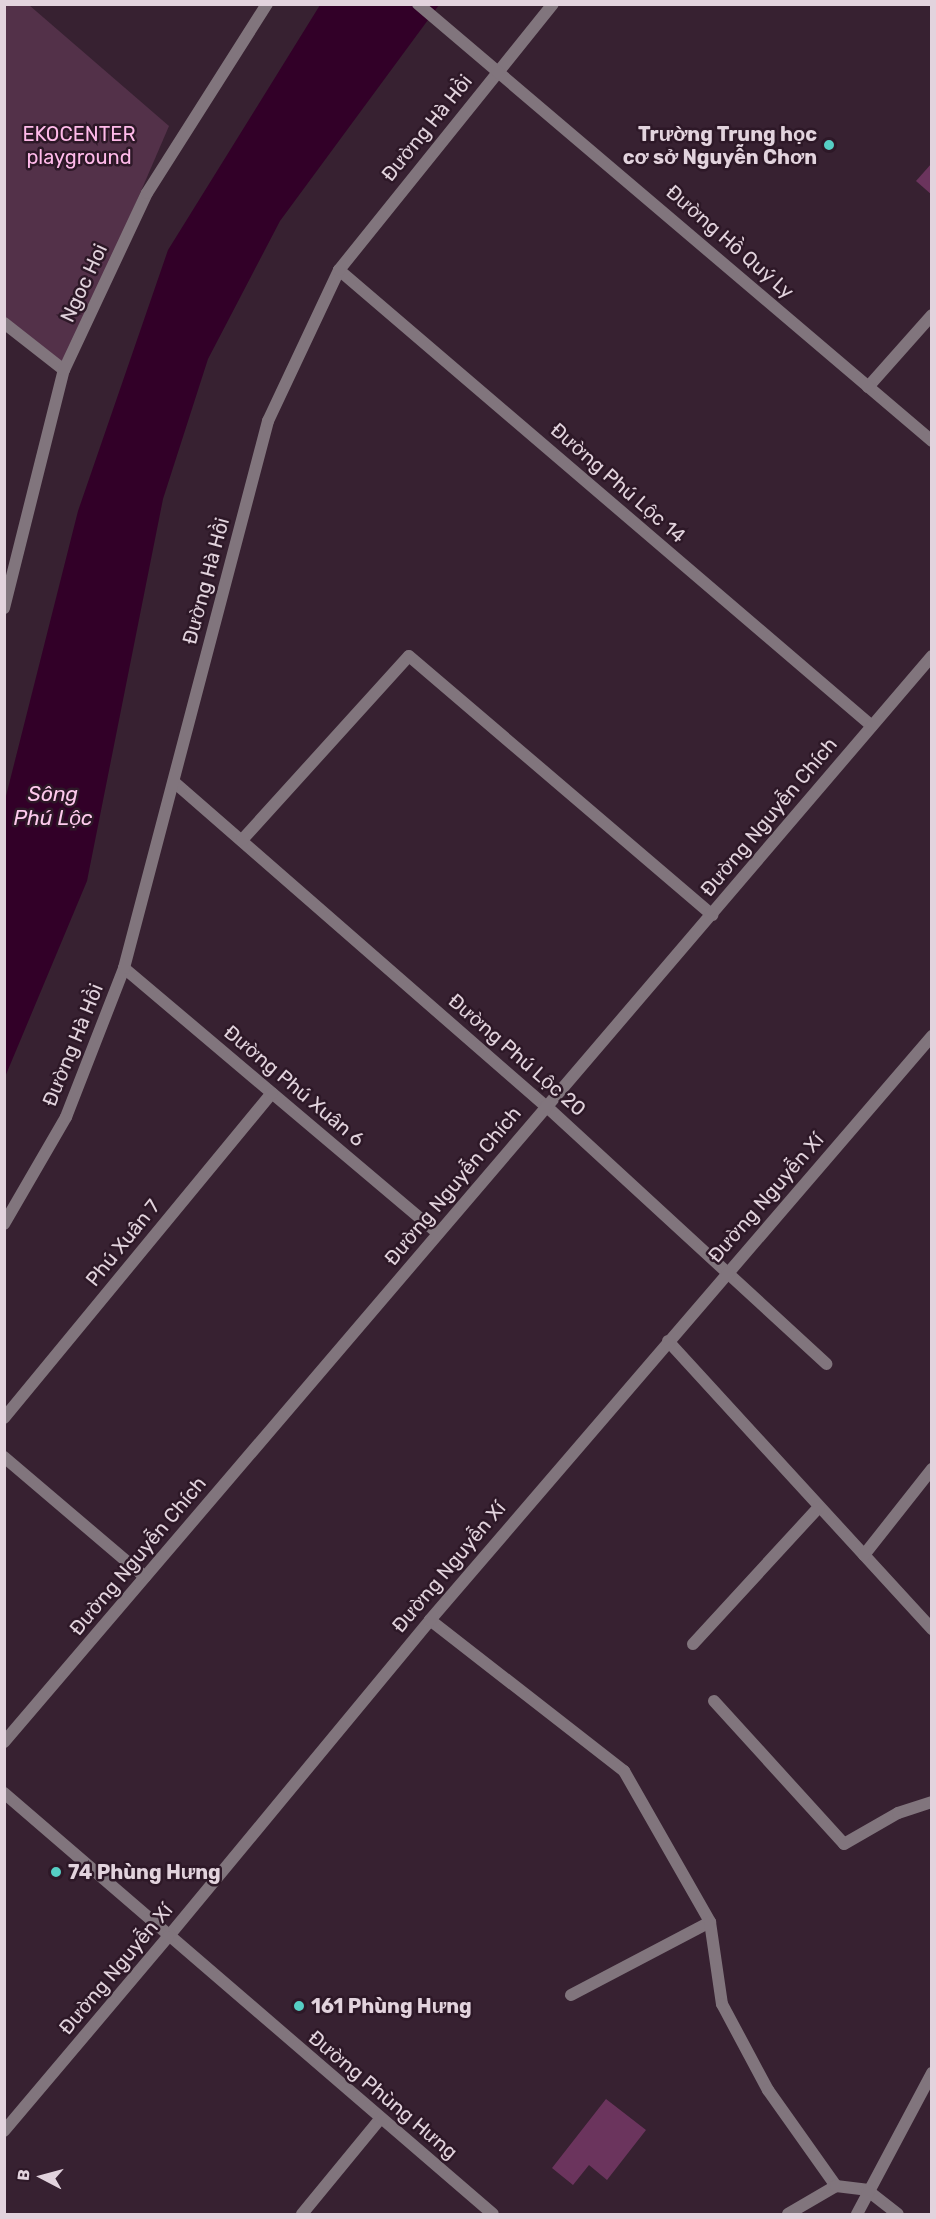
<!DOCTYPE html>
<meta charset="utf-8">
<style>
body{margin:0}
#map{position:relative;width:936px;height:2219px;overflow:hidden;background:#372131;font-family:Rubik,sans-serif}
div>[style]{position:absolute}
.green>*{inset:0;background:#533149}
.water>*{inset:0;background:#320028}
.building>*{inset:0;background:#6b345d}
.service>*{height:12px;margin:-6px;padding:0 6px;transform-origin:6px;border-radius:6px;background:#81757d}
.minor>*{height:12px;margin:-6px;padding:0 6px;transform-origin:6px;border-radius:6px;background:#81757d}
.tertiary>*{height:12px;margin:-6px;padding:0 6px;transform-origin:6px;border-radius:6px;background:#81757d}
.dots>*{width:16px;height:16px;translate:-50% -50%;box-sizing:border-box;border:3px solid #2d1827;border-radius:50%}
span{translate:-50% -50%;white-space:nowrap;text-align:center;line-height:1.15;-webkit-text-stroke:5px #2d1827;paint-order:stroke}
.street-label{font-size:20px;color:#e2d3dd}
.poi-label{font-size:20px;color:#e2d3dd;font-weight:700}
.right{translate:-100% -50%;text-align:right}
.left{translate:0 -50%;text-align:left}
.park-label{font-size:20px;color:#ffbaea}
.water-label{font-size:21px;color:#fecaed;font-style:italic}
.frame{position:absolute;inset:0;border:6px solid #e2d3dd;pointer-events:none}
.north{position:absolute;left:12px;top:2147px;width:60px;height:60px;-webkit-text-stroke:4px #2d1827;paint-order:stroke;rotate:276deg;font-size:16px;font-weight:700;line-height:24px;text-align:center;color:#e2d3dd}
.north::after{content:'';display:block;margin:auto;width:21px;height:27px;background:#e2d3dd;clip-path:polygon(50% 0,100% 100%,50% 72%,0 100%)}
</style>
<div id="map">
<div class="green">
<div style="clip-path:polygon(4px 5px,29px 5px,169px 126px,64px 370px,5px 323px)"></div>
</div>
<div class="water">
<div style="clip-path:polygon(320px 5px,439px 5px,280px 221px,208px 359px,163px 499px,87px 881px,5px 1077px,5px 800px,78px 511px,168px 250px)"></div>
</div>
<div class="building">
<div style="clip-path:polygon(932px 163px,932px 195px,916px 181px)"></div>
<div style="clip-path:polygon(606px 2099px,646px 2130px,607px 2180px,589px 2165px,573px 2185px,552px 2168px)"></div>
</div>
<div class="service">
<div style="left:430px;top:1620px;width:246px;rotate:37.9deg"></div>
<div style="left:714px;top:1701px;width:193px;rotate:47.7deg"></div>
<div style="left:844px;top:1844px;width:62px;rotate:-29.9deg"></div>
<div style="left:898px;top:1813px;width:36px;rotate:-18deg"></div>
<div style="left:571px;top:1995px;width:157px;rotate:-27.7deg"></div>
</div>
<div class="minor">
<div style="left:339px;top:270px;width:701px;rotate:40.55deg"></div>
<div style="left:4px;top:323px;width:76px;rotate:38.1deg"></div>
<div style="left:868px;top:387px;width:96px;rotate:-48.4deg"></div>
<div style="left:4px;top:608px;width:245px;rotate:-75.9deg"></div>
<div style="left:64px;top:370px;width:195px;rotate:-64.9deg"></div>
<div style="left:147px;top:193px;width:224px;rotate:-57.6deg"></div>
<div style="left:174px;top:782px;width:493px;rotate:41.1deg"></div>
<div style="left:546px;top:1106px;width:381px;rotate:42.6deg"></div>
<div style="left:242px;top:840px;width:248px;rotate:-47.8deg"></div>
<div style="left:409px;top:656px;width:399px;rotate:40.5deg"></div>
<div style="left:124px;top:968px;width:411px;rotate:40.2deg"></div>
<div style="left:4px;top:1224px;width:124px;rotate:-59.9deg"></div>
<div style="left:66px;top:1117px;width:160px;rotate:-68.7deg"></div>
<div style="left:124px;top:968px;width:566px;rotate:-75.25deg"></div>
<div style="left:268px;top:421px;width:167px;rotate:-64.8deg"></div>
<div style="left:339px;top:270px;width:341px;rotate:-51.2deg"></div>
<div style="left:668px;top:1341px;width:391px;rotate:47.5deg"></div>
<div style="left:4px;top:1418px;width:421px;rotate:-50.5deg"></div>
<div style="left:4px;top:1457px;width:185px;rotate:40.4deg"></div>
<div style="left:864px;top:1555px;width:110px;rotate:-51.7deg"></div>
<div style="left:693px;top:1644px;width:186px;rotate:-47.4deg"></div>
<div style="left:4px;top:1742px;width:1428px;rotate:-49.49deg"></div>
<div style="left:624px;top:1771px;width:174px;rotate:60.3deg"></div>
<div style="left:710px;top:1922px;width:83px;rotate:81.7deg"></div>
<div style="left:722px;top:2004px;width:98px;rotate:61.9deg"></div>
<div style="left:768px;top:2090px;width:118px;rotate:54.7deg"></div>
<div style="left:168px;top:1937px;width:411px;rotate:-50.4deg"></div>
<div style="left:430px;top:1620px;width:770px;rotate:-49.32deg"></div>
<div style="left:302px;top:2214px;width:123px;rotate:-50.6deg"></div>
<div style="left:788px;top:2214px;width:56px;rotate:-30.3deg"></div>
<div style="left:836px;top:2186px;width:31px;rotate:7deg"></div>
<div style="left:867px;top:2190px;width:39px;rotate:38deg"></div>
<div style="left:857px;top:2214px;width:160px;rotate:-62deg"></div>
</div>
<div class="tertiary">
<div style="left:418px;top:4px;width:675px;rotate:40.37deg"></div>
<div style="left:4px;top:1793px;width:645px;rotate:40.73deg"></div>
<div style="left:4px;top:2131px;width:254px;rotate:-49.8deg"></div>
</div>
<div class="dots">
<div style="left:829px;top:145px;background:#56cec4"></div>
<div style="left:56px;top:1872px;background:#56cec4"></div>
<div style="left:299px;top:2006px;background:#56cec4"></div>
</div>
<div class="street-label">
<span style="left:427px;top:128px;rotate:-51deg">Đường Hà Hồi</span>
<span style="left:730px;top:242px;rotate:41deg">Đường Hồ Quý Ly</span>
<span style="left:84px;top:283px;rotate:-65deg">Ngoc Hoi</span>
<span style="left:618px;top:483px;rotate:41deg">Đường Phú Lộc 14</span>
<span style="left:206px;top:581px;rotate:-75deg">Đường Hà Hồi</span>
<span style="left:769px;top:817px;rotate:-50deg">Đường Nguyễn Chích</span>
<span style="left:73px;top:1045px;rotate:-68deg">Đường Hà Hồi</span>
<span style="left:517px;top:1055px;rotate:41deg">Đường Phú Lộc 20</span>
<span style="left:294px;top:1086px;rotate:40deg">Đường Phú Xuân 6</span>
<span style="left:453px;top:1186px;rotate:-50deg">Đường Nguyễn Chích</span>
<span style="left:766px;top:1198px;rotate:-49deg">Đường Nguyễn Xí</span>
<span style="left:123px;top:1243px;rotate:-51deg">Phú Xuân 7</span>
<span style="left:138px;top:1556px;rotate:-50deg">Đường Nguyễn Chích</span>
<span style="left:449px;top:1567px;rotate:-50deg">Đường Nguyễn Xí</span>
<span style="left:116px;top:1969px;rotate:-50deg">Đường Nguyễn Xí</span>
<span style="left:383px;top:2095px;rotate:40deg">Đường Phùng Hưng</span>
</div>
<div class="poi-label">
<span class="right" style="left:817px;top:146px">Trường Trung học<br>cơ sở Nguyễn Chơn</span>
<span class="left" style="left:68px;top:1872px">74 Phùng Hưng</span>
<span class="left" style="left:311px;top:2006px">161 Phùng Hưng</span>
</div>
<div class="park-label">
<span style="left:79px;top:146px">EKOCENTER<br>playground</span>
</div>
<div class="water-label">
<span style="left:53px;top:806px">Sông<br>Phú Lộc</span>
</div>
<div class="frame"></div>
<div class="north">B</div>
</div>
